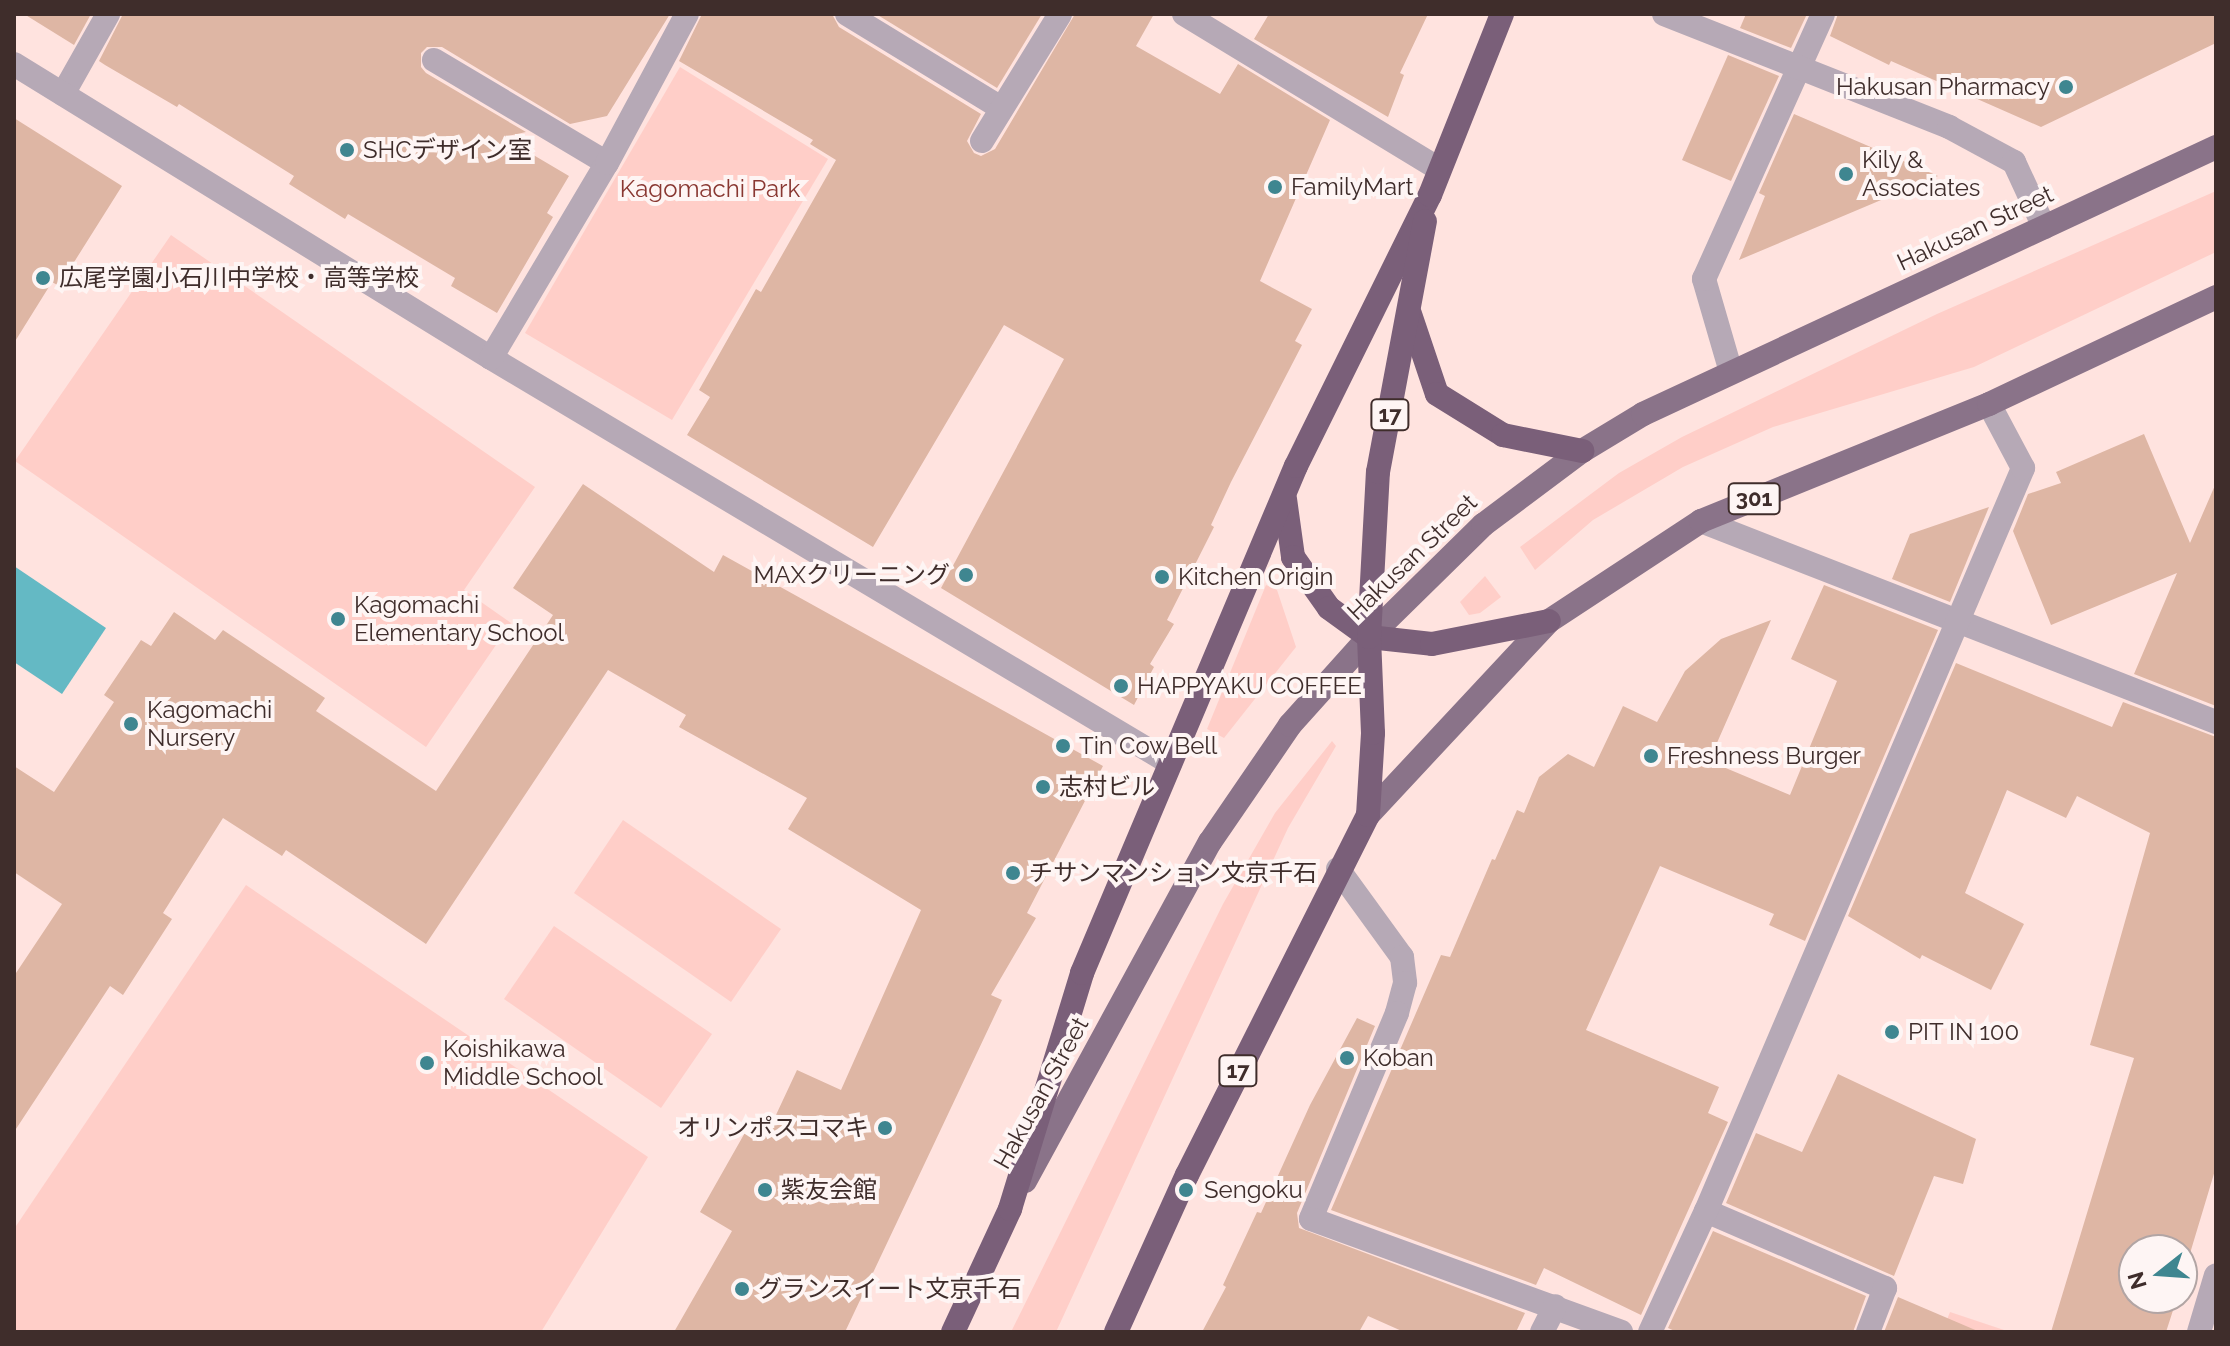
<!DOCTYPE html>
<meta charset="utf-8">
<style>
body{margin:0}
#map{position:relative;width:2230px;height:1346px;overflow:hidden;background:#ffe3df;font-family:Raleway,"Noto Sans JP",sans-serif}
div>[style]{position:absolute}
.green>*{inset:0;background:#ffcec8}
.water>*{inset:0;background:#64b9c4}
.building>*{inset:0;background:#deb6a4}
.lane>*{height:24px;margin:-12px;padding:0 12px;transform-origin:12px;border-radius:12px;background:#b6a9b6}
.street>*{height:24px;margin:-12px;padding:0 12px;transform-origin:12px;border-radius:12px;background:#b6a9b6}
.primary>*{height:24px;margin:-12px;padding:0 12px;transform-origin:12px;border-radius:12px;background:#8a7389}
.highway>*{height:24px;margin:-12px;padding:0 12px;transform-origin:12px;border-radius:12px;background:#7a5f79}
.dots>*{width:22px;height:22px;translate:-50% -50%;box-sizing:border-box;border:4px solid #fef5f4;border-radius:50%}
span{translate:-50% -50%;white-space:nowrap;text-align:center;line-height:1.15;-webkit-text-stroke:8px #fef5f4;paint-order:stroke}
.shield-label span{padding:2px 6px;background:#fef5f4;border:2px solid;border-radius:6px;-webkit-text-stroke-width:0}
.shield-label{font-size:22px;color:#3f2d2b;font-weight:700}
.poi-label{font-size:24px;color:#3f2d2b}
.right{translate:-100% -50%;text-align:right}
.left{translate:0 -50%;text-align:left}
.park-label{font-size:24px;color:#893731}
.street-label{font-size:24px;color:#3f2d2b}
.frame{position:absolute;inset:0;border:16px solid #3f2d2b;pointer-events:none}
.north{position:absolute;left:2118px;top:1234px;width:80px;height:80px;box-sizing:border-box;background:#fef5f4;border:2px solid #b2a5a4;border-radius:50%;rotate:253deg;font-size:22px;font-weight:700;line-height:32px;text-align:center;color:#3f2d2b}
.north::after{content:'';display:block;margin:auto;width:28px;height:36px;background:#3f8690;clip-path:polygon(50% 0,100% 100%,50% 72%,0 100%)}
</style>
<div id="map">
<div class="green">
<div style="clip-path:polygon(680px 67px,828px 159px,672px 420px,525px 333px)"></div>
<div style="clip-path:polygon(2216px 191px,2216px 252px,1974px 367px,1773px 427px,1683px 467px,1593px 520px,1535px 570px,1520px 547px,1619px 473px,1682px 437px,1937px 314px)"></div>
<div style="clip-path:polygon(171px 235px,535px 487px,464px 590px,511px 623px,426px 747px,15px 461px)"></div>
<div style="clip-path:polygon(1485px 576px,1501px 597px,1480px 613px,1469px 615px,1460px 602px)"></div>
<div style="clip-path:polygon(1266px 585px,1277px 590px,1296px 647px,1224px 738px,1207px 729px)"></div>
<div style="clip-path:polygon(1332px 741px,1336px 746px,1288px 828px,1056px 1332px,1011px 1332px,1223px 904px,1275px 813px)"></div>
<div style="clip-path:polygon(623px 820px,781px 929px,731px 1002px,574px 893px)"></div>
<div style="clip-path:polygon(246px 885px,648px 1157px,541px 1332px,14px 1332px,14px 1229px)"></div>
<div style="clip-path:polygon(554px 926px,712px 1034px,661px 1108px,504px 999px)"></div>
<div style="clip-path:polygon(1950px 1312px,2010px 1332px,1942px 1332px)"></div>
</div>
<div class="water">
<div style="clip-path:polygon(14px 566px,106px 628px,62px 694px,14px 662px)"></div>
</div>
<div class="building">
<div style="clip-path:polygon(24px 14px,91px 14px,74px 45px)"></div>
<div style="clip-path:polygon(123px 14px,670px 14px,607px 116px,570px 124px,442px 47px,427px 47px,421px 53px,421px 67px,426px 73px,526px 132px,503px 137px,569px 176px,547px 213px,553px 217px,497px 313px,451px 286px,455px 278px,348px 214px,345px 219px,289px 184px,294px 176px,179px 104px,177px 107px,105px 65px,99px 61px)"></div>
<div style="clip-path:polygon(702px 14px,832px 14px,839px 27px,981px 114px,967px 141px,974px 153px,981px 156px,995px 149px,1075px 14px,1154px 14px,1136px 46px,1220px 94px,1238px 64px,1330px 120px,1260px 281px,1312px 309px,1295px 341px,1302px 345px,1231px 482px,1211px 525px,1214px 527px,1167px 620px,1174px 624px,1150px 664px,1154px 667px,1134px 705px,941px 588px,1064px 359px,1004px 325px,873px 547px,687px 435px,710px 397px,699px 390px,756px 289px,761px 292px,836px 160px,810px 144px,813px 140px,679px 61px)"></div>
<div style="clip-path:polygon(876px 14px,1042px 14px,997px 88px)"></div>
<div style="clip-path:polygon(1269px 14px,1428px 14px,1400px 73px,1404px 75px,1388px 117px,1254px 39px)"></div>
<div style="clip-path:polygon(1746px 14px,1807px 14px,1791px 48px,1740px 28px)"></div>
<div style="clip-path:polygon(1838px 14px,2216px 14px,2216px 43px,2041px 127px,1891px 61px,1889px 65px,1830px 36px)"></div>
<div style="clip-path:polygon(1728px 55px,1779px 76px,1731px 181px,1682px 160px)"></div>
<div style="clip-path:polygon(1794px 114px,1938px 176px,1739px 260px,1765px 196px,1759px 193px)"></div>
<div style="clip-path:polygon(14px 118px,122px 186px,59px 286px,52px 282px,14px 343px)"></div>
<div style="clip-path:polygon(2144px 434px,2190px 543px,2216px 483px,2216px 706px,2134px 674px,2177px 573px,2051px 625px,2013px 531px,2028px 494px,2061px 483px,2056px 472px)"></div>
<div style="clip-path:polygon(583px 484px,714px 572px,723px 555px,1103px 766px,1027px 913px,1036px 918px,991px 995px,1002px 1000px,845px 1332px,674px 1332px,732px 1231px,700px 1212px,751px 1122px,768px 1132px,797px 1070px,841px 1090px,921px 910px,788px 829px,807px 798px,679px 727px,686px 715px,608px 670px,426px 944px,286px 850px,282px 856px,223px 818px,163px 913px,172px 919px,123px 995px,110px 986px,14px 1132px,14px 976px,62px 904px,14px 872px,14px 766px,54px 792px,114px 702px,104px 695px,141px 640px,151px 646px,174px 612px,215px 640px,223px 630px,325px 698px,316px 711px,436px 791px,553px 615px,513px 588px)"></div>
<div style="clip-path:polygon(1989px 507px,1950px 602px,1892px 579px,1910px 534px)"></div>
<div style="clip-path:polygon(1824px 585px,1938px 630px,1805px 941px,1769px 925px,1774px 914px,1660px 866px,1586px 1030px,1719px 1087px,1708px 1113px,1728px 1122px,1641px 1315px,1544px 1268px,1536px 1285px,1331px 1210px,1441px 955px,1450px 957px,1492px 859px,1495px 860px,1517px 810px,1524px 813px,1539px 777px,1568px 754px,1594px 767px,1623px 706px,1657px 722px,1685px 671px,1721px 639px,1771px 620px,1709px 761px,1790px 795px,1837px 681px,1791px 659px)"></div>
<div style="clip-path:polygon(1956px 663px,2112px 727px,2123px 702px,2216px 737px,2216px 1167px,2182px 1280px,2182px 1250px,2134px 1250px,2134px 1298px,2177px 1298px,2166px 1332px,2051px 1332px,2134px 1058px,2090px 1045px,2150px 833px,2077px 796px,2066px 818px,2007px 790px,1965px 893px,2024px 924px,1991px 990px,1922px 955px,1920px 959px,1848px 916px)"></div>
<div style="clip-path:polygon(1357px 1018px,1375px 1026px,1297px 1213px,1299px 1228px,1525px 1313px,1516px 1332px,1404px 1332px,1368px 1316px,1359px 1332px,1202px 1332px,1226px 1287px,1223px 1285px,1257px 1212px,1261px 1213px,1310px 1105px)"></div>
<div style="clip-path:polygon(1838px 1074px,1976px 1139px,1963px 1184px,1934px 1176px,1894px 1276px,1726px 1203px,1756px 1133px,1802px 1152px)"></div>
<div style="clip-path:polygon(1713px 1231px,1866px 1296px,1853px 1332px,1677px 1332px,1668px 1328px)"></div>
<div style="clip-path:polygon(1898px 1297px,1980px 1332px,1884px 1332px)"></div>
</div>
<div class="lane">
<div style="left:847px;top:14px;width:180px;rotate:31.4deg"></div>
<div style="left:434px;top:60px;width:201px;rotate:30.8deg"></div>
<div style="left:63px;top:94px;width:92px;rotate:-60.6deg"></div>
<div style="left:982px;top:141px;width:149px;rotate:-58.4deg"></div>
<div style="left:1731px;top:372px;width:97px;rotate:-106.2deg"></div>
<div style="left:1704px;top:279px;width:290px;rotate:-65.8deg"></div>
<div style="left:1706px;top:1211px;width:195px;rotate:23.3deg"></div>
<div style="left:1885px;top:1288px;width:47px;rotate:111.1deg"></div>
</div>
<div class="street">
<div style="left:1184px;top:14px;width:298px;rotate:31.3deg"></div>
<div style="left:1664px;top:14px;width:307px;rotate:21.6deg"></div>
<div style="left:1949px;top:127px;width:74px;rotate:28.3deg"></div>
<div style="left:2014px;top:162px;width:72px;rotate:65.2deg"></div>
<div style="left:14px;top:64px;width:560px;rotate:31.65deg"></div>
<div style="left:491px;top:358px;width:791px;rotate:30.81deg"></div>
<div style="left:491px;top:358px;width:227px;rotate:-59.3deg"></div>
<div style="left:607px;top:163px;width:169px;rotate:-61.8deg"></div>
<div style="left:1701px;top:521px;width:553px;rotate:21.32deg"></div>
<div style="left:1338px;top:869px;width:109px;rotate:54deg"></div>
<div style="left:1402px;top:957px;width:26px;rotate:83deg"></div>
<div style="left:1405px;top:983px;width:31px;rotate:105deg"></div>
<div style="left:1397px;top:1013px;width:223px;rotate:112.7deg"></div>
<div style="left:1311px;top:1219px;width:330px;rotate:20deg"></div>
<div style="left:1542px;top:1332px;width:29px;rotate:-63deg"></div>
<div style="left:1650px;top:1332px;width:133px;rotate:-65.2deg"></div>
<div style="left:1706px;top:1211px;width:808px;rotate:-66.89deg"></div>
<div style="left:2023px;top:468px;width:72px;rotate:-118deg"></div>
<div style="left:2199px;top:1332px;width:59px;rotate:-73.4deg"></div>
</div>
<div class="primary">
<div style="left:1368px;top:815px;width:265px;rotate:-47deg"></div>
<div style="left:1549px;top:621px;width:182px;rotate:-33.3deg"></div>
<div style="left:1701px;top:521px;width:311px;rotate:-22.1deg"></div>
<div style="left:1989px;top:404px;width:251px;rotate:-25.2deg"></div>
<div style="left:1025px;top:1181px;width:386px;rotate:-61.4deg"></div>
<div style="left:1210px;top:842px;width:142px;rotate:-55.6deg"></div>
<div style="left:1290px;top:725px;width:118px;rotate:-48.1deg"></div>
<div style="left:1369px;top:637px;width:160px;rotate:-44.5deg"></div>
<div style="left:1483px;top:525px;width:124px;rotate:-36.8deg"></div>
<div style="left:1582px;top:451px;width:71px;rotate:-31.2deg"></div>
<div style="left:1643px;top:414px;width:632px;rotate:-24.98deg"></div>
</div>
<div class="highway">
<div style="left:1410px;top:314px;width:84px;rotate:71.4deg"></div>
<div style="left:1437px;top:394px;width:78px;rotate:31.8deg"></div>
<div style="left:1503px;top:435px;width:81px;rotate:11.4deg"></div>
<div style="left:1285px;top:499px;width:59px;rotate:82.1deg"></div>
<div style="left:1293px;top:557px;width:62px;rotate:54.8deg"></div>
<div style="left:1329px;top:608px;width:49px;rotate:35.9deg"></div>
<div style="left:1369px;top:637px;width:63px;rotate:6.3deg"></div>
<div style="left:1432px;top:644px;width:119px;rotate:-11.1deg"></div>
<div style="left:953px;top:1332px;width:136px;rotate:-65.1deg"></div>
<div style="left:1010px;top:1209px;width:247px;rotate:-73deg"></div>
<div style="left:1082px;top:973px;width:550px;rotate:-67.12deg"></div>
<div style="left:1296px;top:466px;width:302px;rotate:-63.7deg"></div>
<div style="left:1430px;top:195px;width:195px;rotate:-68.3deg"></div>
<div style="left:1116px;top:1332px;width:172px;rotate:-65.7deg"></div>
<div style="left:1187px;top:1175px;width:403px;rotate:-63.3deg"></div>
<div style="left:1368px;top:815px;width:82px;rotate:-86.5deg"></div>
<div style="left:1373px;top:733px;width:96px;rotate:-92.4deg"></div>
<div style="left:1369px;top:637px;width:165px;rotate:-86.9deg"></div>
<div style="left:1378px;top:472px;width:255px;rotate:-79.4deg"></div>
</div>
<div class="dots">
<div style="left:2066px;top:87px;background:#3f8690"></div>
<div style="left:347px;top:150px;background:#3f8690"></div>
<div style="left:1846px;top:174px;background:#3f8690"></div>
<div style="left:1275px;top:187px;background:#3f8690"></div>
<div style="left:43px;top:278px;background:#3f8690"></div>
<div style="left:966px;top:575px;background:#3f8690"></div>
<div style="left:1162px;top:577px;background:#3f8690"></div>
<div style="left:338px;top:619px;background:#3f8690"></div>
<div style="left:1121px;top:686px;background:#3f8690"></div>
<div style="left:131px;top:724px;background:#3f8690"></div>
<div style="left:1063px;top:746px;background:#3f8690"></div>
<div style="left:1651px;top:756px;background:#3f8690"></div>
<div style="left:1043px;top:787px;background:#3f8690"></div>
<div style="left:1013px;top:873px;background:#3f8690"></div>
<div style="left:1892px;top:1032px;background:#3f8690"></div>
<div style="left:1347px;top:1058px;background:#3f8690"></div>
<div style="left:427px;top:1063px;background:#3f8690"></div>
<div style="left:885px;top:1128px;background:#3f8690"></div>
<div style="left:765px;top:1190px;background:#3f8690"></div>
<div style="left:1186px;top:1190px;background:#3f8690"></div>
<div style="left:742px;top:1289px;background:#3f8690"></div>
</div>
<div class="shield-label">
<span style="left:1390px;top:415px">17</span>
<span style="left:1754px;top:499px">301</span>
<span style="left:1238px;top:1071px">17</span>
</div>
<div class="poi-label">
<span class="right" style="left:2050px;top:87px">Hakusan Pharmacy</span>
<span class="left" style="left:363px;top:150px">SHCデザイン室</span>
<span class="left" style="left:1862px;top:174px">Kily &amp;<br>Associates</span>
<span class="left" style="left:1291px;top:187px">FamilyMart</span>
<span class="left" style="left:59px;top:278px">広尾学園小石川中学校・高等学校</span>
<span class="right" style="left:950px;top:575px">MAXクリーニング</span>
<span class="left" style="left:1178px;top:577px">Kitchen Origin</span>
<span class="left" style="left:354px;top:619px">Kagomachi<br>Elementary School</span>
<span class="left" style="left:1137px;top:686px">HAPPYAKU COFFEE</span>
<span class="left" style="left:147px;top:724px">Kagomachi<br>Nursery</span>
<span class="left" style="left:1079px;top:746px">Tin Cow Bell</span>
<span class="left" style="left:1667px;top:756px">Freshness Burger</span>
<span class="left" style="left:1059px;top:787px">志村ビル</span>
<span class="left" style="left:1029px;top:873px">チサンマンション文京千石</span>
<span class="left" style="left:1908px;top:1032px">PIT IN 100</span>
<span class="left" style="left:443px;top:1063px">Koishikawa<br>Middle School</span>
<span class="left" style="left:1363px;top:1058px">Koban</span>
<span class="right" style="left:869px;top:1128px">オリンポスコマキ</span>
<span class="left" style="left:781px;top:1190px">紫友会館</span>
<span class="left" style="left:1204px;top:1190px">Sengoku</span>
<span class="left" style="left:758px;top:1289px">グランスイート文京千石</span>
</div>
<div class="park-label">
<span style="left:710px;top:189px">Kagomachi Park</span>
</div>
<div class="street-label">
<span style="left:1975px;top:228px;rotate:-25deg">Hakusan Street</span>
<span style="left:1412px;top:557px;rotate:-44deg">Hakusan Street</span>
<span style="left:1041px;top:1093px;rotate:-61deg">Hakusan Street</span>
</div>
<div class="frame"></div>
<div class="north">N</div>
</div>
